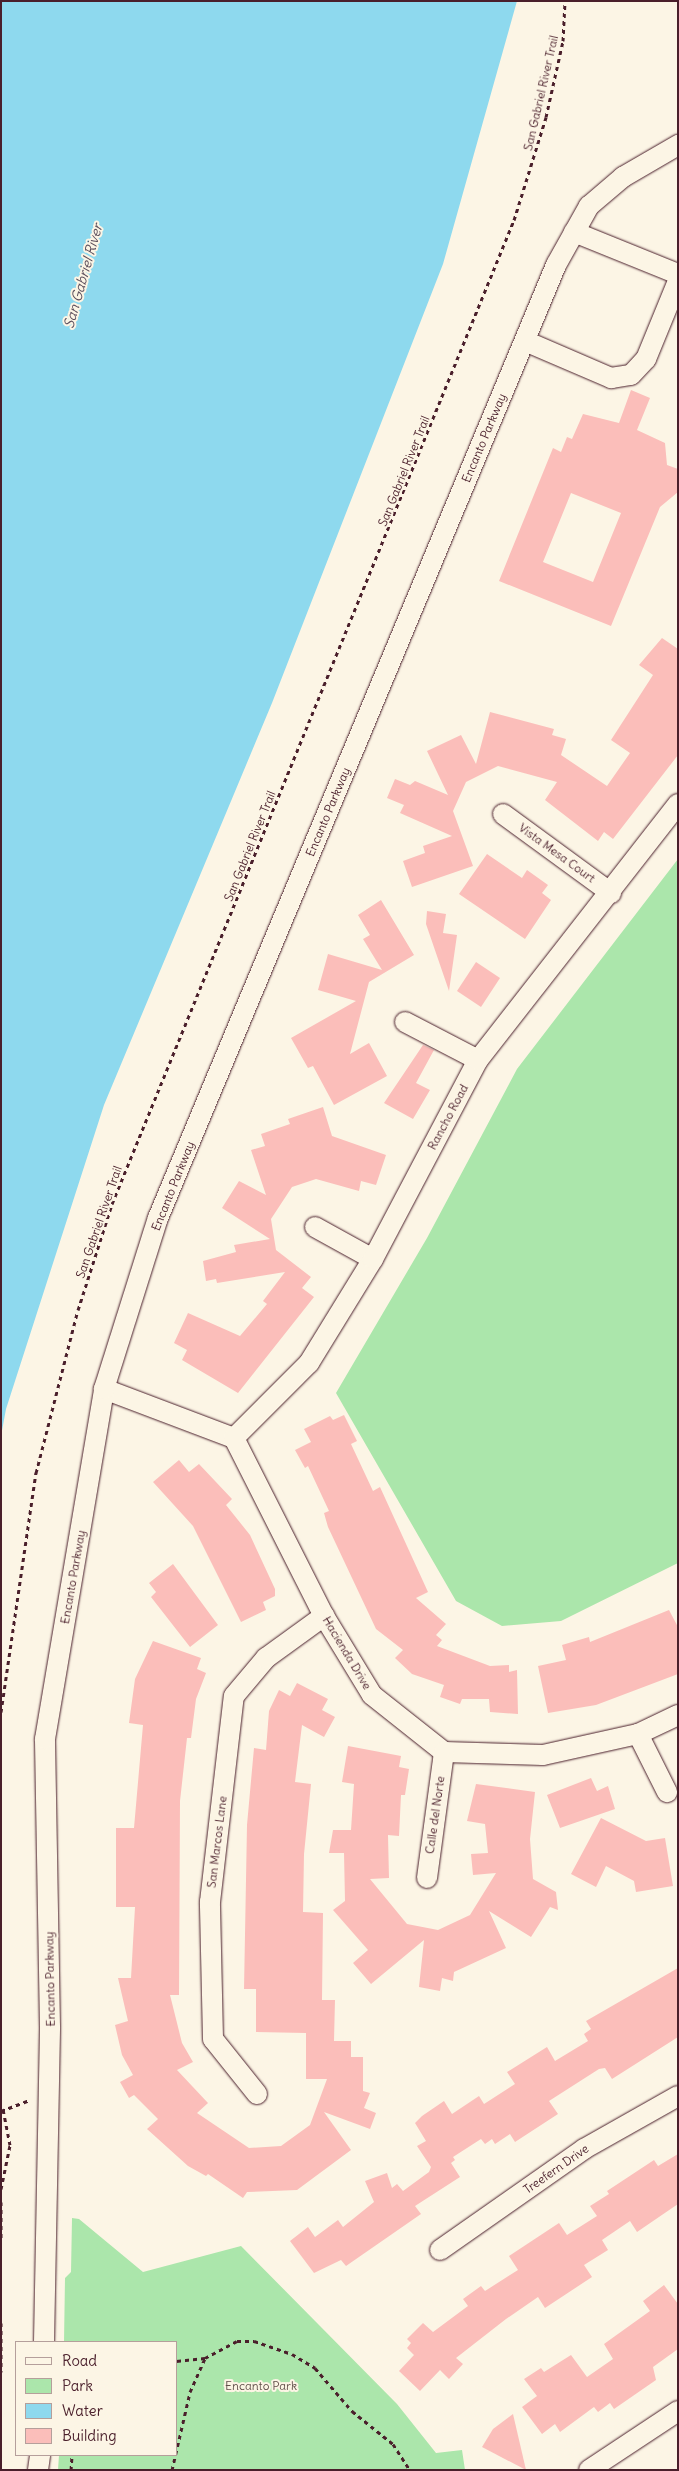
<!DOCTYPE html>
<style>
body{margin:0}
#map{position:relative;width:679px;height:2471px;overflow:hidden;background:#fcf5e5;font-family:Delius,sans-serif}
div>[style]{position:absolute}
.green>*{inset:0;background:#abe6ab}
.water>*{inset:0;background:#8ed9ee}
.building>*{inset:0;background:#fbbeba}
.path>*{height:3px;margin-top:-1.5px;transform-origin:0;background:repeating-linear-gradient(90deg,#4a1f2b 0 4px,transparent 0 8px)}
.roads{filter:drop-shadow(0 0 1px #4a1f2b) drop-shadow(0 0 1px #4a1f2b)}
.minor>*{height:20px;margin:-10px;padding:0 10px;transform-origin:10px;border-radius:10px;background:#fcf5e5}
span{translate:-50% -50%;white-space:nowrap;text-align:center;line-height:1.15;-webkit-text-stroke:4px #fcf5e5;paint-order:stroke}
.street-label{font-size:12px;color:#4a1f2b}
.park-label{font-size:12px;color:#62514b}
.water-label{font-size:14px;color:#5b4e5c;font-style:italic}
.frame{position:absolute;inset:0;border:2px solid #4a1f2b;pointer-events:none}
.legend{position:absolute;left:15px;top:2341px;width:162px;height:115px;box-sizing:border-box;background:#fcf5e5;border:1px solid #b59f9b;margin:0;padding:6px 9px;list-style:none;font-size:15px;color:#4a1f2b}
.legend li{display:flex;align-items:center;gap:10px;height:25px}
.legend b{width:25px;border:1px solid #b59f9b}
</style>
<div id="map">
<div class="green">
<div style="clip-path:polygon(678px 859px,678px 1563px,561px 1621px,502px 1626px,456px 1601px,336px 1393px,427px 1238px,517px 1069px)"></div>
<div style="clip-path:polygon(72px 2218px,79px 2219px,143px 2272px,241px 2246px,397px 2404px,436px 2453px,462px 2450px,465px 2470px,58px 2470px,59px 2455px,176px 2455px,176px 2342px,64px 2342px,65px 2278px,71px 2272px)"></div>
</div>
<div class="water">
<div style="clip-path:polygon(1px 1px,517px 1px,443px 264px,272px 703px,104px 1105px,6px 1409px,1px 1436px)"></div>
</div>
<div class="building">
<div style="clip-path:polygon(evenodd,631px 390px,650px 398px,637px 430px,665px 443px,667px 465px,678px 469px,678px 492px,660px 507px,611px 626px,499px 581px,553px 448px,561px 452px,567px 437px,572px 439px,583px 414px,619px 423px,631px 390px,571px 493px,621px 513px,593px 582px,543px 562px,571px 493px)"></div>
<div style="clip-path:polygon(662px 638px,678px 649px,678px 755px,613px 839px,604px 832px,598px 841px,545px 800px,557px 782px,498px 766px,466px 782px,453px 811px,473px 866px,412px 887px,403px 861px,425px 853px,423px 846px,452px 836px,400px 813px,404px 805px,387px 798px,395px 779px,410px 785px,415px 781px,448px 795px,427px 751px,461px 735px,476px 764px,490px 712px,554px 729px,552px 735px,566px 739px,561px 755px,607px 786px,630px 753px,611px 740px,653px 675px,639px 665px)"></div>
<div style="clip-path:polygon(487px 854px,522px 878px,527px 870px,548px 885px,542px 893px,551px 900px,525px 939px,459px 894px)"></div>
<div style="clip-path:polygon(381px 900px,414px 955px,369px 982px,350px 1054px,369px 1043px,387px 1076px,334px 1105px,313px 1066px,308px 1068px,291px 1038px,356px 1001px,318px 990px,328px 954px,382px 970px,363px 939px,370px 935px,358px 915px)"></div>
<div style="clip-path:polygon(427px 911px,446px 914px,443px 933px,457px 935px,449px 991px,426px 924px)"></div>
<div style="clip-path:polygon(476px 962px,500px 978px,481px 1007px,457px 991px)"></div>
<div style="clip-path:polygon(423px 1045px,434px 1050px,416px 1083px,430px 1090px,413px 1119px,384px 1103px)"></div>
<div style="clip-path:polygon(323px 1107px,332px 1136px,386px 1155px,376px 1185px,361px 1181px,359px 1191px,316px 1179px,292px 1187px,271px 1219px,276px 1250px,311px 1277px,302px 1288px,314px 1297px,238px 1393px,182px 1360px,187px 1350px,174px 1343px,188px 1313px,240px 1336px,267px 1304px,263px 1301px,285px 1272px,217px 1283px,216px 1279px,206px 1281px,203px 1261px,236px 1252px,234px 1245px,270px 1239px,222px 1208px,239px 1181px,266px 1195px,251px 1150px,265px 1146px,261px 1134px,290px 1124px,288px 1119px)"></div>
<div style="clip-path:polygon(344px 1415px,357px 1441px,351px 1444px,373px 1491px,380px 1487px,428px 1592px,416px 1598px,446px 1624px,436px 1635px,442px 1640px,437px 1646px,490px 1666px,509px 1665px,509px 1672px,517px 1670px,518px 1714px,490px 1712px,489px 1699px,462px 1699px,460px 1704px,440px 1697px,444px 1685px,412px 1674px,395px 1658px,403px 1650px,376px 1629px,328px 1527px,324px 1513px,329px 1511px,308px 1466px,305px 1468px,295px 1450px,311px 1442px,304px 1429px,330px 1416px,333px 1420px)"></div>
<div style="clip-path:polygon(179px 1460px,189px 1472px,199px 1464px,232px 1499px,226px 1505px,250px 1535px,275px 1589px,275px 1596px,263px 1602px,266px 1610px,241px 1622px,193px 1526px,153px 1482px)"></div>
<div style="clip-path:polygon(173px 1564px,218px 1625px,190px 1647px,151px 1597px,156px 1592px,149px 1583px)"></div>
<div style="clip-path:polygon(669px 1610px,678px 1627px,678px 1674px,596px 1705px,548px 1713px,538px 1666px,566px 1660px,562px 1645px,589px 1637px,590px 1642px)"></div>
<div style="clip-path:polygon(153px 1641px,201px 1658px,197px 1669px,206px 1673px,196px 1699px,191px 1738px,187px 1738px,180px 1801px,179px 1995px,170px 1995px,182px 2043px,193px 2062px,177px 2070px,208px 2103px,197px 2113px,249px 2148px,281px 2146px,310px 2125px,327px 2079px,306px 2079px,306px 2033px,256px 2032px,256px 1989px,244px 1989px,247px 1825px,254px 1748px,266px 1750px,269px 1711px,279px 1690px,290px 1696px,297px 1683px,328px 1699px,322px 1710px,335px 1717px,324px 1737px,302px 1725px,295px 1782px,311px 1784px,304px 1854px,303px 1912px,323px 1913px,322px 2000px,335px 2000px,334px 2041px,351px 2041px,351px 2057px,363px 2057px,363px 2091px,370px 2093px,364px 2108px,376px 2113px,370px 2129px,324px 2112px,351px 2150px,297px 2190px,247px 2192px,243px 2198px,208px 2174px,206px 2176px,188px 2166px,147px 2129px,158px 2119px,134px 2095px,129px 2098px,120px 2082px,133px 2075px,122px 2055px,115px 2025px,128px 2021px,118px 1978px,131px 1978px,135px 1907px,116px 1907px,116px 1828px,134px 1828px,143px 1725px,129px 1723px,135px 1679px)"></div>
<div style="clip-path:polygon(348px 1746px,401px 1756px,399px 1767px,409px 1769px,405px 1795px,401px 1795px,399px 1836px,388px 1835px,389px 1878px,370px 1879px,407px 1924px,438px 1930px,470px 1915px,496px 1873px,473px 1875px,471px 1854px,488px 1853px,485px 1824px,467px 1821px,476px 1784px,535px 1792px,530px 1839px,533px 1879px,556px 1892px,558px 1910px,550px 1907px,531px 1937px,489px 1911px,506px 1948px,454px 1972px,453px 1981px,442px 1978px,440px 1991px,419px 1987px,424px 1940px,371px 1984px,353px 1963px,368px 1950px,333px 1910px,345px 1901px,344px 1853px,329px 1853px,333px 1830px,351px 1830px,354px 1784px,342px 1782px)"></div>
<div style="clip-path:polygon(591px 1778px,597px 1791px,608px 1786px,615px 1809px,560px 1828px,547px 1795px)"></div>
<div style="clip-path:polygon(601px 1818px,646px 1841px,665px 1838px,673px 1886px,636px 1892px,634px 1881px,606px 1866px,596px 1887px,571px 1874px)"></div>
<div style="clip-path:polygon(678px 1968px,678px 2037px,612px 2079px,605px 2068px,599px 2069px,549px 2101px,558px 2114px,515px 2142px,510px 2134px,495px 2144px,492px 2139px,485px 2144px,481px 2139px,453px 2157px,455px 2160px,451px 2163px,460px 2177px,415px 2206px,421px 2214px,346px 2266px,341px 2260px,314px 2273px,290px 2241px,308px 2227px,315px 2237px,338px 2220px,343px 2227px,374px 2202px,365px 2181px,387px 2173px,392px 2188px,397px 2184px,403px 2191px,429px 2172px,431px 2167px,417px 2146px,426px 2141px,415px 2123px,422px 2116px,444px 2101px,452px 2114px,479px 2096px,484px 2104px,515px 2084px,507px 2072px,547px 2047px,555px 2061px,588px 2041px,584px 2034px,591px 2029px,586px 2021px)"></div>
<div style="clip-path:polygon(678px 2154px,678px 2204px,637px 2232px,630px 2221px,602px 2240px,608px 2250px,584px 2265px,592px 2277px,545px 2308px,538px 2297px,506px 2319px,456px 2358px,463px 2364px,449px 2379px,440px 2370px,420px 2391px,399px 2371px,414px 2355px,407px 2348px,411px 2343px,407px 2339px,423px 2323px,433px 2332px,468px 2306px,463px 2299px,481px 2286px,485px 2291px,518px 2270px,509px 2256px,559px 2223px,567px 2235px,597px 2216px,590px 2206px,609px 2194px,607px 2191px,654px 2160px,658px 2166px)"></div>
<div style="clip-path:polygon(664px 2285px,678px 2304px,678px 2349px,653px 2367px,656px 2380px,614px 2409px,610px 2403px,598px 2412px,594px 2407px,560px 2432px,555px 2424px,542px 2434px,522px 2407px,537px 2396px,524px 2379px,541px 2368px,544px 2372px,571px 2355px,587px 2377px,613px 2359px,604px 2344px,650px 2311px,643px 2301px)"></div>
<div style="clip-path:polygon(513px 2414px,526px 2470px,482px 2447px,493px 2429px)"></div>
</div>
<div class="path">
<div style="left:1px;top:1712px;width:242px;rotate:-81.7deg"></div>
<div style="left:36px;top:1473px;width:168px;rotate:-75.6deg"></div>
<div style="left:78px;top:1310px;width:111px;rotate:-72.2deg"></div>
<div style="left:112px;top:1204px;width:1063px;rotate:-67.78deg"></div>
<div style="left:514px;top:220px;width:108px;rotate:-72.7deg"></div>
<div style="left:546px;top:117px;width:78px;rotate:-77.4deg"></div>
<div style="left:563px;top:41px;width:40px;rotate:-87.1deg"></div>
<div style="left:1px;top:2111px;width:30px;rotate:-21deg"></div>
<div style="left:1px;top:2189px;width:45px;rotate:-78.4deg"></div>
<div style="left:10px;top:2145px;width:36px;rotate:-101deg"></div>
<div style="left:1px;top:2202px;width:36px;rotate:90deg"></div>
<div style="left:1px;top:2323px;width:49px;rotate:90deg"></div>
<div style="left:205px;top:2358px;width:36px;rotate:-28deg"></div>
<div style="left:237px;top:2341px;width:17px"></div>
<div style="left:254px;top:2341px;width:40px;rotate:18.9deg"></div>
<div style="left:292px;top:2354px;width:27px;rotate:31deg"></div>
<div style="left:315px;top:2368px;width:57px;rotate:49.3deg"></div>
<div style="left:352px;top:2411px;width:53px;rotate:38.8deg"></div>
<div style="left:393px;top:2444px;width:31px;rotate:57deg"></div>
<div style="left:71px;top:2470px;width:15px;rotate:-86deg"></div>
<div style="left:172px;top:2470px;width:80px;rotate:-77deg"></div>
<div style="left:190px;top:2392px;width:37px;rotate:-66deg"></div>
<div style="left:205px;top:2358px;width:29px;rotate:174deg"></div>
</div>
<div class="roads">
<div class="minor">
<div style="left:574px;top:232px;width:112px;rotate:22deg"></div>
<div style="left:525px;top:341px;width:94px;rotate:23.3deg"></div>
<div style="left:611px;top:378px;width:20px;rotate:-9deg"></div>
<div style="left:631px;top:375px;width:22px;rotate:-47deg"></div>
<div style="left:646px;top:359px;width:84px;rotate:-67.7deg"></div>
<div style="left:503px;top:814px;width:134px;rotate:36.2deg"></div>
<div style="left:405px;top:1022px;width:82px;rotate:27.5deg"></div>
<div style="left:315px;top:1227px;width:66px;rotate:28.9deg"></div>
<div style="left:104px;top:1389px;width:139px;rotate:20.7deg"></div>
<div style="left:234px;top:1438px;width:199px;rotate:63.2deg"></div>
<div style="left:324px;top:1616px;width:92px;rotate:58.7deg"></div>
<div style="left:372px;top:1695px;width:92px;rotate:38.4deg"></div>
<div style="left:444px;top:1752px;width:99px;rotate:1.7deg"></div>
<div style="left:543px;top:1755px;width:97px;rotate:-12.5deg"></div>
<div style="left:638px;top:1734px;width:44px;rotate:-25.4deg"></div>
<div style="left:234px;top:1438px;width:106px;rotate:-45deg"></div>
<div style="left:309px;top:1363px;width:122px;rotate:-58.4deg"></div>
<div style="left:373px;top:1259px;width:225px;rotate:-62.2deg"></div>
<div style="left:478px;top:1060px;width:325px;rotate:-52deg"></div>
<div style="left:638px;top:1734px;width:65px;rotate:63.4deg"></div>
<div style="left:427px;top:1878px;width:127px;rotate:-82.3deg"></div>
<div style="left:257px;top:2094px;width:70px;rotate:-128.7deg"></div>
<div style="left:213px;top:2039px;width:137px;rotate:-91.3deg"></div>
<div style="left:210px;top:1902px;width:207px;rotate:-83.4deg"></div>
<div style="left:234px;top:1696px;width:50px;rotate:-49.9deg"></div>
<div style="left:266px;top:1658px;width:72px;rotate:-35.9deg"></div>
<div style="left:440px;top:2250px;width:176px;rotate:-35deg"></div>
<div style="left:584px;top:2149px;width:108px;rotate:-29.4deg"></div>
<div style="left:44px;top:2342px;width:315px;rotate:-88.9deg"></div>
<div style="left:50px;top:2027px;width:288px;rotate:-91deg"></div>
<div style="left:45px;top:1739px;width:355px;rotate:-80.4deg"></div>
<div style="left:104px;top:1389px;width:179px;rotate:-72.5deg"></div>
<div style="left:158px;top:1218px;width:1033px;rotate:-67.33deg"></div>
<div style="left:556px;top:265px;width:68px;rotate:-60.8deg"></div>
<div style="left:589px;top:206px;width:45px;rotate:-40.5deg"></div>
<div style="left:623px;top:177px;width:64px;rotate:-30.2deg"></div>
<div style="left:38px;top:2470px;width:15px;rotate:-82deg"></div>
<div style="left:589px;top:2470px;width:107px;rotate:-33.5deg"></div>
</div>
</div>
<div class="street-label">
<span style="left:541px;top:93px;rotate:-77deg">San Gabriel River Trail</span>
<span style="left:484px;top:438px;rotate:-67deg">Encanto Parkway</span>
<span style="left:404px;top:471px;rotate:-68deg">San Gabriel River Trail</span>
<span style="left:328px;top:812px;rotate:-67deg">Encanto Parkway</span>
<span style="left:250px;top:846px;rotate:-68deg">San Gabriel River Trail</span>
<span style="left:557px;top:853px;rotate:36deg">Vista Mesa Court</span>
<span style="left:448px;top:1117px;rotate:-62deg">Rancho Road</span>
<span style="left:173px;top:1186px;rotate:-68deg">Encanto Parkway</span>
<span style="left:99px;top:1222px;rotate:-71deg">San Gabriel River Trail</span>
<span style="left:73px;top:1577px;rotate:-80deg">Encanto Parkway</span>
<span style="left:347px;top:1653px;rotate:59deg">Hacienda Drive</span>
<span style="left:435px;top:1815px;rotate:-82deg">Calle del Norte</span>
<span style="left:217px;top:1842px;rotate:-83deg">San Marcos Lane</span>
<span style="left:50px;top:1979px;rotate:-91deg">Encanto Parkway</span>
<span style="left:556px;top:2169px;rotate:-35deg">Treefern Drive</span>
</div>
<div class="park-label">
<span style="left:261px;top:2386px">Encanto Park</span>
</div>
<div class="water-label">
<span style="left:83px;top:276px;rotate:-74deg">San Gabriel River</span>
</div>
<div class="frame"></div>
<ul class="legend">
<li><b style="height:6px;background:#fcf5e5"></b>Road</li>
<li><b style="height:14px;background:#abe6ab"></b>Park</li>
<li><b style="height:14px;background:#8ed9ee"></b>Water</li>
<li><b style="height:14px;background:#fbbeba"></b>Building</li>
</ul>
</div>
